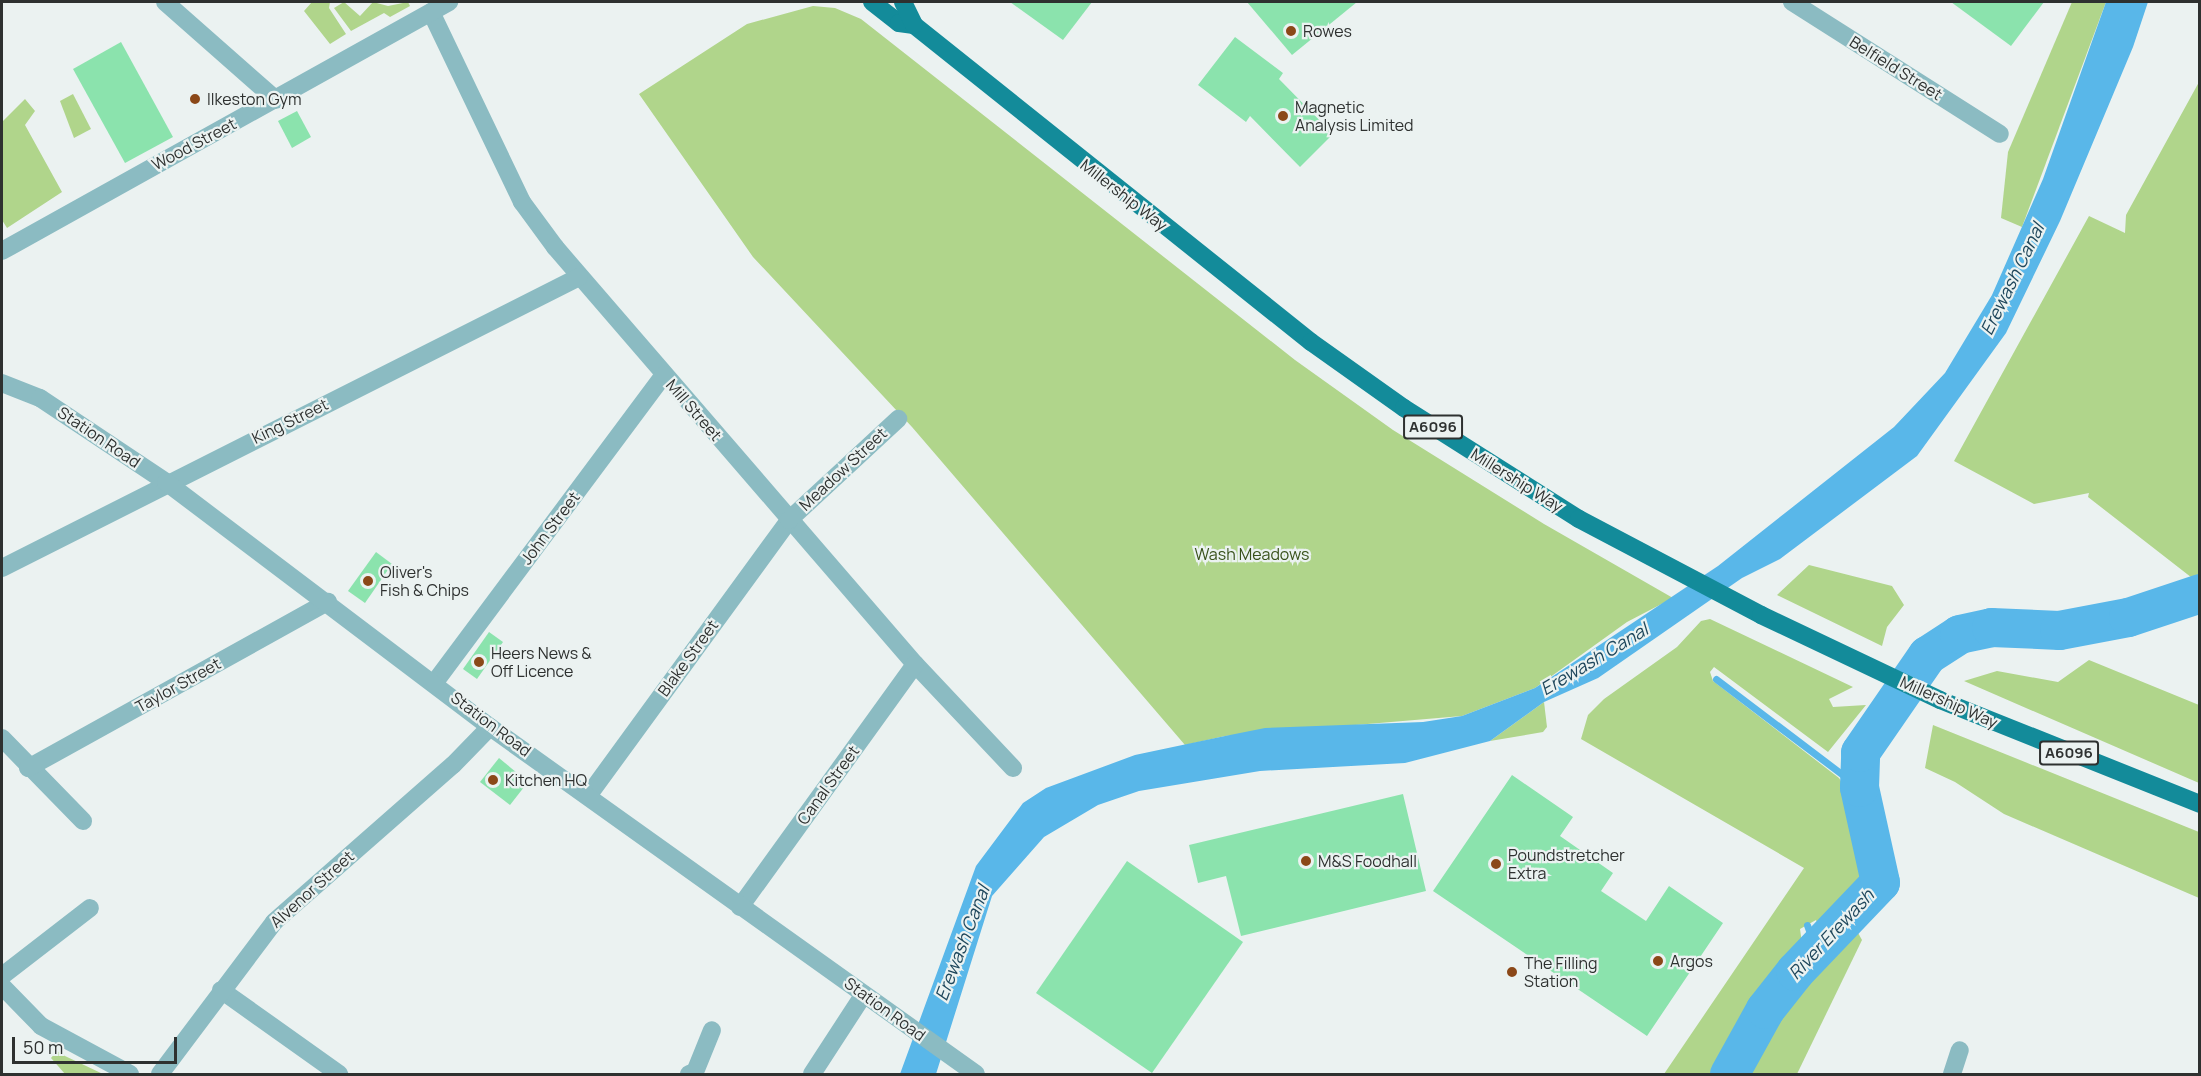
<!DOCTYPE html>
<style>
body{margin:0}
#map{position:relative;width:2201px;height:1076px;overflow:hidden;background:#ebf2f1;font-family:Manrope,sans-serif}
div>[style]{position:absolute}
.green>*{inset:0;background:#b0d58b}
.water>*{inset:0;background:#59b7e9}
.stream>*{height:7px;margin:-3.5px;padding:0 3.5px;transform-origin:3.5px;border-radius:3.5px;background:#59b7e9}
.river>*{height:39px;margin:-19.5px;padding:0 19.5px;transform-origin:19.5px;border-radius:19.5px;background:#59b7e9}
.building>*{inset:0;background:#8be3ad}
.minor>*{height:18px;margin:-9px;padding:0 9px;transform-origin:9px;border-radius:9px;background:#8bbbc2}
.tertiary>*{height:18px;margin:-9px;padding:0 9px;transform-origin:9px;border-radius:9px;background:#8bbbc2}
.primary>*{height:18px;margin:-9px;padding:0 9px;transform-origin:9px;border-radius:9px;background:#138b9a}
.dots>*{width:16px;height:16px;translate:-50% -50%;box-sizing:border-box;border:3px solid #ebf2f1;border-radius:50%}
span{translate:-50% -50%;white-space:nowrap;text-align:center;line-height:1.15;-webkit-text-stroke:4.5px #ebf2f1;paint-order:stroke}
.shield-label span{padding:2px 4px;background:#ebf2f1;border:2px solid;border-radius:4px;-webkit-text-stroke-width:0}
.shield-label{font-size:15px;color:#2e3130;font-weight:700}
.poi-label{font-size:16px;color:#2e3130}
.left{translate:0 -50%;text-align:left}
.street-label{font-size:16px;color:#2e3130}
.park-label{font-size:16px;color:#38511a}
.water-label{font-size:18px;color:#1f475c;font-style:italic}
.frame{position:absolute;inset:0;border:3px solid #2e3130;pointer-events:none}
.scale{position:absolute;left:12px;top:1037px;width:165px;height:27px;box-sizing:border-box;border:3px solid #2e3130;border-top:0;padding-left:8px;font-size:18px;line-height:21px;white-space:nowrap;color:#2e3130;-webkit-text-stroke:4px #ebf2f1;paint-order:stroke}
</style>
<div id="map">
<div class="green">
<div style="clip-path:polygon(312px 2px,330px 2px,329px 8px,346px 34px,330px 44px,304px 11px)"></div>
<div style="clip-path:polygon(344px 2px,360px 16px,373px 2px,388px 6px,408px 2px,410px 6px,390px 17px,384px 13px,351px 31px,334px 8px)"></div>
<div style="clip-path:polygon(2072px 2px,2106px 2px,2022px 227px,2001px 218px,2008px 152px)"></div>
<div style="clip-path:polygon(813px 6px,835px 8px,861px 19px,1295px 360px,1393px 430px,1544px 524px,1673px 598px,1627px 622px,1535px 688px,1462px 716px,1225px 736px,1185px 745px,912px 427px,753px 257px,639px 94px,747px 24px)"></div>
<div style="clip-path:polygon(2199px 82px,2200px 576px,2196px 581px,2088px 497px,2089px 493px,2034px 504px,1954px 461px,2089px 216px,2125px 233px,2126px 215px)"></div>
<div style="clip-path:polygon(73px 94px,91px 129px,74px 138px,60px 101px)"></div>
<div style="clip-path:polygon(25px 99px,35px 111px,25px 125px,62px 192px,7px 228px,2px 220px,2px 122px)"></div>
<div style="clip-path:polygon(1809px 565px,1892px 586px,1904px 605px,1887px 627px,1882px 646px,1777px 595px)"></div>
<div style="clip-path:polygon(1710px 619px,1853px 687px,1829px 699px,1833px 707px,1866px 705px,1828px 752px,1714px 667px,1710px 672px,1713px 681px,1839px 778px,1846px 789px,1867px 879px,1821px 933px,1816px 920px,1800px 929px,1802px 943px,1774px 979px,1718px 1074px,1664px 1074px,1804px 868px,1581px 739px,1588px 715px,1604px 699px,1677px 647px,1701px 621px)"></div>
<div style="clip-path:polygon(2089px 660px,2199px 705px,2199px 783px,1964px 681px,1997px 671px,2058px 682px)"></div>
<div style="clip-path:polygon(1544px 702px,1547px 727px,1543px 732px,1490px 741px)"></div>
<div style="clip-path:polygon(1933px 725px,2199px 832px,2199px 898px,2004px 814px,1955px 782px,1925px 768px)"></div>
<div style="clip-path:polygon(1852px 922px,1862px 940px,1797px 1074px,1739px 1074px,1773px 1012px)"></div>
<div style="clip-path:polygon(57px 1051px,65px 1056px,103px 1074px,65px 1074px,51px 1058px)"></div>
</div>
<div class="water">
<div style="clip-path:polygon(2106px 2px,2148px 2px,2133px 47px,2060px 221px,2006px 333px,1917px 456px,1780px 559px,1742px 578px,1598px 678px,1544px 702px,1490px 741px,1405px 763px,1260px 771px,1139px 791px,1098px 805px,1044px 837px,992px 896px,936px 1074px,900px 1074px,976px 866px,1023px 803px,1046px 788px,1135px 755px,1225px 736px,1265px 728px,1423px 722px,1462px 716px,1535px 688px,1718px 566px,1894px 427px,1945px 373px,1992px 295px,2043px 179px)"></div>
</div>
<div class="stream">
<div style="left:1716px;top:679px;width:179px;rotate:37.1deg"></div>
<div style="left:1807px;top:925px;width:27px;rotate:70deg"></div>
</div>
<div class="river">
<div style="left:1729px;top:1074px;width:74px;rotate:-61deg"></div>
<div style="left:1765px;top:1009px;width:48px;rotate:-51.7deg"></div>
<div style="left:1795px;top:971px;width:123px;rotate:-46.3deg"></div>
<div style="left:1880px;top:882px;width:97px;rotate:-102.5deg"></div>
<div style="left:1859px;top:787px;width:35px;rotate:-88deg"></div>
<div style="left:1860px;top:752px;width:118px;rotate:-55.4deg"></div>
<div style="left:1927px;top:655px;width:38px;rotate:-33deg"></div>
<div style="left:1959px;top:634px;width:33px;rotate:-12deg"></div>
<div style="left:1991px;top:627px;width:68px;rotate:2.5deg"></div>
<div style="left:2059px;top:630px;width:70px;rotate:-10.7deg"></div>
<div style="left:2128px;top:617px;width:76px;rotate:-18.4deg"></div>
</div>
<div class="building">
<div style="clip-path:polygon(1010px 2px,1092px 2px,1063px 40px)"></div>
<div style="clip-path:polygon(1247px 2px,1357px 2px,1292px 55px)"></div>
<div style="clip-path:polygon(1951px 2px,2044px 2px,2011px 46px)"></div>
<div style="clip-path:polygon(1235px 37px,1283px 73px,1279px 79px,1333px 134px,1300px 167px,1250px 116px,1246px 122px,1198px 85px)"></div>
<div style="clip-path:polygon(121px 42px,173px 137px,125px 163px,73px 69px)"></div>
<div style="clip-path:polygon(297px 111px,311px 137px,292px 148px,278px 121px)"></div>
<div style="clip-path:polygon(376px 552px,392px 564px,365px 603px,348px 591px)"></div>
<div style="clip-path:polygon(489px 632px,503px 642px,477px 679px,463px 669px)"></div>
<div style="clip-path:polygon(499px 758px,528px 782px,510px 805px,480px 782px)"></div>
<div style="clip-path:polygon(1512px 775px,1573px 817px,1560px 836px,1613px 873px,1601px 891px,1646px 921px,1669px 886px,1723px 923px,1647px 1036px,1433px 891px)"></div>
<div style="clip-path:polygon(1403px 794px,1426px 891px,1241px 936px,1226px 876px,1198px 883px,1189px 845px)"></div>
<div style="clip-path:polygon(1127px 861px,1243px 942px,1152px 1073px,1036px 993px)"></div>
</div>
<div class="minor">
<div style="left:165px;top:2px;width:148px;rotate:41.4deg"></div>
<div style="left:1792px;top:2px;width:246px;rotate:32.4deg"></div>
<div style="left:431px;top:12px;width:211px;rotate:64.4deg"></div>
<div style="left:522px;top:202px;width:56px;rotate:53.7deg"></div>
<div style="left:555px;top:247px;width:551px;rotate:49.2deg"></div>
<div style="left:915px;top:664px;width:143px;rotate:46.7deg"></div>
<div style="left:2px;top:251px;width:512px;rotate:-29.12deg"></div>
<div style="left:2px;top:568px;width:646px;rotate:-26.76deg"></div>
<div style="left:435px;top:682px;width:383px;rotate:-53.3deg"></div>
<div style="left:2px;top:738px;width:116px;rotate:45.7deg"></div>
<div style="left:28px;top:768px;width:343px;rotate:-29deg"></div>
<div style="left:588px;top:796px;width:341px;rotate:-53.9deg"></div>
<div style="left:789px;top:520px;width:149px;rotate:-42.8deg"></div>
<div style="left:740px;top:907px;width:299px;rotate:-54.2deg"></div>
<div style="left:2px;top:976px;width:111px;rotate:-37.7deg"></div>
<div style="left:2px;top:986px;width:56px;rotate:45.7deg"></div>
<div style="left:41px;top:1026px;width:101px;rotate:28.3deg"></div>
<div style="left:221px;top:990px;width:145px;rotate:35.4deg"></div>
<div style="left:689px;top:1074px;width:6px;rotate:-18deg"></div>
<div style="left:695px;top:1072px;width:45px;rotate:-68deg"></div>
<div style="left:812px;top:1074px;width:95px;rotate:-57deg"></div>
<div style="left:1952px;top:1074px;width:25px;rotate:-72deg"></div>
</div>
<div class="tertiary">
<div style="left:2px;top:383px;width:41px;rotate:21.5deg"></div>
<div style="left:40px;top:398px;width:151px;rotate:33.7deg"></div>
<div style="left:166px;top:482px;width:406px;rotate:37.1deg"></div>
<div style="left:490px;top:727px;width:597px;rotate:35.53deg"></div>
<div style="left:160px;top:1074px;width:190px;rotate:-53.1deg"></div>
<div style="left:274px;top:922px;width:238px;rotate:-41.3deg"></div>
<div style="left:453px;top:765px;width:53px;rotate:-45.8deg"></div>
</div>
<div class="primary">
<div style="left:872px;top:2px;width:34px;rotate:38deg"></div>
<div style="left:899px;top:23px;width:15px;rotate:8deg"></div>
<div style="left:914px;top:25px;width:508px;rotate:38.61deg"></div>
<div style="left:1311px;top:342px;width:114px;rotate:35.4deg"></div>
<div style="left:1404px;top:408px;width:207px;rotate:32.4deg"></div>
<div style="left:1579px;top:519px;width:206px;rotate:27.8deg"></div>
<div style="left:1761px;top:615px;width:198px;rotate:25.4deg"></div>
<div style="left:1940px;top:700px;width:280px;rotate:21.8deg"></div>
<div style="left:903px;top:2px;width:25px;rotate:64deg"></div>
</div>
<div class="dots">
<div style="left:1291px;top:31px;background:#8b4818"></div>
<div style="left:195px;top:99px;background:#8b4818"></div>
<div style="left:1283px;top:116px;background:#8b4818"></div>
<div style="left:368px;top:581px;background:#8b4818"></div>
<div style="left:479px;top:662px;background:#8b4818"></div>
<div style="left:493px;top:780px;background:#8b4818"></div>
<div style="left:1306px;top:861px;background:#8b4818"></div>
<div style="left:1496px;top:864px;background:#8b4818"></div>
<div style="left:1658px;top:961px;background:#8b4818"></div>
<div style="left:1512px;top:972px;background:#8b4818"></div>
</div>
<div class="shield-label">
<span style="left:1433px;top:427px">A6096</span>
<span style="left:2069px;top:753px">A6096</span>
</div>
<div class="poi-label">
<span class="left" style="left:1303px;top:31px">Rowes</span>
<span class="left" style="left:207px;top:99px">Ilkeston Gym</span>
<span class="left" style="left:1295px;top:116px">Magnetic<br>Analysis Limited</span>
<span class="left" style="left:380px;top:581px">Oliver's<br>Fish &amp; Chips</span>
<span class="left" style="left:491px;top:662px">Heers News &amp;<br>Off Licence</span>
<span class="left" style="left:505px;top:780px">Kitchen HQ</span>
<span class="left" style="left:1508px;top:864px">Poundstretcher<br>Extra</span>
<span class="left" style="left:1318px;top:861px">M&amp;S Foodhall</span>
<span class="left" style="left:1670px;top:961px">Argos</span>
<span class="left" style="left:1524px;top:972px">The Filling<br>Station</span>
</div>
<div class="street-label">
<span style="left:1896px;top:68px;rotate:32deg">Belfield Street</span>
<span style="left:194px;top:144px;rotate:-28deg">Wood Street</span>
<span style="left:1124px;top:195px;rotate:38deg">Millership Way</span>
<span style="left:694px;top:410px;rotate:49deg">Mill Street</span>
<span style="left:290px;top:421px;rotate:-26deg">King Street</span>
<span style="left:99px;top:437px;rotate:34deg">Station Road</span>
<span style="left:843px;top:469px;rotate:-43deg">Meadow Street</span>
<span style="left:1517px;top:480px;rotate:32deg">Millership Way</span>
<span style="left:550px;top:528px;rotate:-53deg">John Street</span>
<span style="left:688px;top:658px;rotate:-54deg">Blake Street</span>
<span style="left:178px;top:685px;rotate:-29deg">Taylor Street</span>
<span style="left:1949px;top:702px;rotate:24deg">Millership Way</span>
<span style="left:491px;top:724px;rotate:37deg">Station Road</span>
<span style="left:828px;top:785px;rotate:-54deg">Canal Street</span>
<span style="left:312px;top:889px;rotate:-42deg">Alvenor Street</span>
<span style="left:885px;top:1009px;rotate:36deg">Station Road</span>
</div>
<div class="park-label">
<span style="left:1252px;top:554px">Wash Meadows</span>
</div>
<div class="water-label">
<span style="left:2012px;top:279px;rotate:-64deg">Erewash Canal</span>
<span style="left:1594px;top:659px;rotate:-31deg">Erewash Canal</span>
<span style="left:1831px;top:934px;rotate:-47deg">River Erewash</span>
<span style="left:962px;top:943px;rotate:-69deg">Erewash Canal</span>
</div>
<div class="frame"></div>
<div class="scale">50 m</div>
</div>
